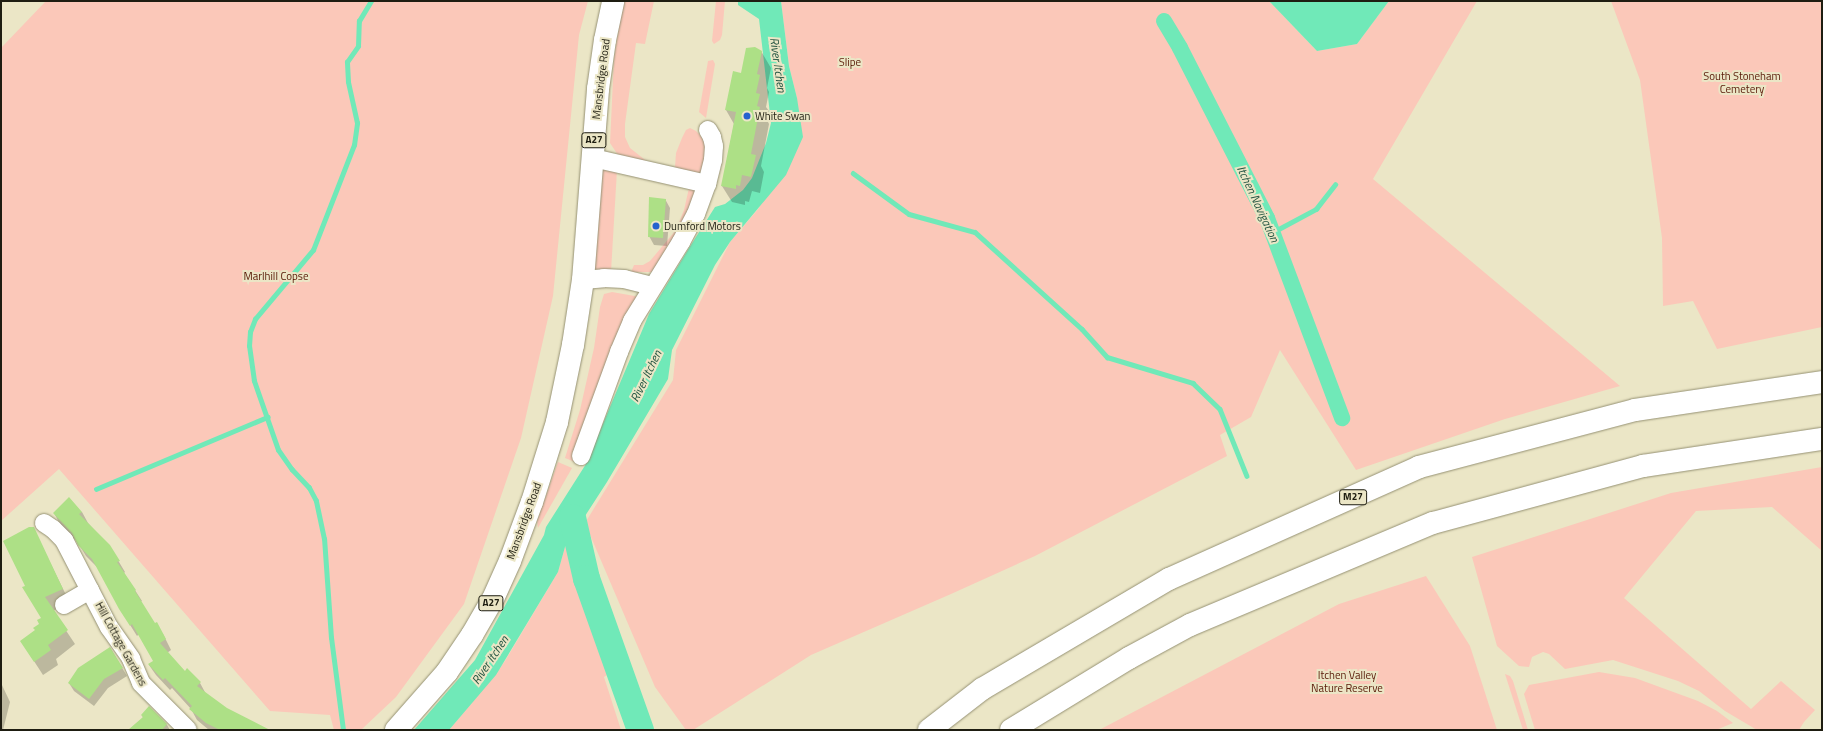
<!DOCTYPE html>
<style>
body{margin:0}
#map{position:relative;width:1823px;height:731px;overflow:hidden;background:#ebe6c6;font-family:"Titillium Web",sans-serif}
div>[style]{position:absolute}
.green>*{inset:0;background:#fbc8b9}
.water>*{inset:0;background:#70e9b8}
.shadow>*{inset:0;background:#0003}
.stream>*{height:4.5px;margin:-2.25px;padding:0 2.25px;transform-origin:2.25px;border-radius:2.25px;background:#70e9b8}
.canal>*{height:16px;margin:-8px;padding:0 8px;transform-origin:8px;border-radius:8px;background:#70e9b8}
.river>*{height:27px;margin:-13.5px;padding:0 13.5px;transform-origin:13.5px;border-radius:13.5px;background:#70e9b8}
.building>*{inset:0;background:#ade086}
.roads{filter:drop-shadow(0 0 1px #959173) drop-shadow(0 0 1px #959173)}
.minor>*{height:18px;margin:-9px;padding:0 9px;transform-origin:9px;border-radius:9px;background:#fff}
.major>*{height:22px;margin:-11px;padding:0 11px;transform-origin:11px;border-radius:11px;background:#fff}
.highway>*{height:22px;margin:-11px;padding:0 11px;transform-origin:11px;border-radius:11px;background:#fff}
.dots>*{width:11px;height:11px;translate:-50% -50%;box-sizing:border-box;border:2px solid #ebe6c6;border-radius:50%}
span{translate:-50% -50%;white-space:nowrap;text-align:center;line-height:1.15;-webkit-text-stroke:4px #ebe6c6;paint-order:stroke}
.shield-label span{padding:1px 3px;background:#ebe6c6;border:1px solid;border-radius:3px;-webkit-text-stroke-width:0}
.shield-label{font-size:10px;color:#1e1d11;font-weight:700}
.park-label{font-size:11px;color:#581907}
.street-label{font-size:11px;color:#1e1d11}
.poi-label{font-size:11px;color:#1e1d11}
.left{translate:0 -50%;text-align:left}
.water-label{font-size:12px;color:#245542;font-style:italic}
.frame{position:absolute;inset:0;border:2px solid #1e1d11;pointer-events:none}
</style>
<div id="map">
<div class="green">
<div style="clip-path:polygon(46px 1px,588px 1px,579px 35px,553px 296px,521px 438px,464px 604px,396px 697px,361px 730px,334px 730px,330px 715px,270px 711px,59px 469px,1px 521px,1px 48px)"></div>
<div style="clip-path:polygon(623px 1px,654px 1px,645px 44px,636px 43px,625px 124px,625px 137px,630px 148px,649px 163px,618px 155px,610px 143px,614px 58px)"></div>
<div style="clip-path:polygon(716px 1px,725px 1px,722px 35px,720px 40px,714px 44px,712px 41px)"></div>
<div style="clip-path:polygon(781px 1px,1269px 1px,1317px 51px,1357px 44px,1389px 1px,1477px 1px,1373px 179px,1620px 386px,1505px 419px,1356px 470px,1280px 350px,1251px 417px,1220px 435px,1227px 456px,1035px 556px,951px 594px,811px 655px,693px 730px,686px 730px,655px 687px,585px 523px,673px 380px,676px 350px,730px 242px,759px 208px,797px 98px,789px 66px)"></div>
<div style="clip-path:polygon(1611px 1px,1822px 1px,1822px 327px,1717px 349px,1693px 301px,1663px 306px,1662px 238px,1640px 80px)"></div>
<div style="clip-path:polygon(713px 60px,715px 64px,706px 118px,699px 112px,708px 61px)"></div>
<div style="clip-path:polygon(690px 128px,696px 131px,703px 138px,706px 146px,703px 177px,680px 171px,675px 167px,676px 153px,682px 138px,686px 130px)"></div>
<div style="clip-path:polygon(601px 169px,617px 170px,611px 272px,596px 271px,594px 267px)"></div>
<div style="clip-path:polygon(689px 188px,700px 191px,654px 272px,631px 272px,634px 265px,643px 265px,650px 261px,676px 230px,684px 210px)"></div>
<div style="clip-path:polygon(612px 292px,640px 297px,575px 462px,565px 458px,580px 410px,594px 348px,600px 307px,604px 294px)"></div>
<div style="clip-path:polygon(558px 462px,572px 468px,538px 528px,537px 521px)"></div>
<div style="clip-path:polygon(1822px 467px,1822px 551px,1772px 507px,1696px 511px,1624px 598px,1751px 709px,1781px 681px,1815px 710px,1804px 722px,1799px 730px,1757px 730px,1725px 711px,1699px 691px,1678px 681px,1613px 660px,1565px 669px,1549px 654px,1543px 652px,1532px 657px,1529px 667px,1519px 666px,1497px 646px,1472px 557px,1671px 493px)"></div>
<div style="clip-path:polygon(568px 546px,571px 564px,613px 671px,604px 677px,621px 730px,449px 730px,495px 675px,505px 661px,558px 572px,565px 547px)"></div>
<div style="clip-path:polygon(1426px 576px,1470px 646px,1497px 730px,1099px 730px,1339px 604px)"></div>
<div style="clip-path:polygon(1599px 672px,1635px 678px,1698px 701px,1717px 711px,1733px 723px,1716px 730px,1535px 730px,1524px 694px,1529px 685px)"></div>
<div style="clip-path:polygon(1505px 674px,1510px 676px,1513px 681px,1528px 730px,1523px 730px)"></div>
</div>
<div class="water">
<div style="clip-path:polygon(738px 1px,781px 1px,789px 66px,797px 98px,803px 137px,786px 175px,730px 242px,715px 265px,672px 350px,668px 379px,607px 482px,565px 547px,558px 572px,496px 675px,449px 730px,414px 730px,475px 660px,544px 535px,546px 527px,586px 464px,649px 314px,689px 248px,715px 207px,725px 204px,743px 190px,752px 178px,766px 143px,771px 123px,759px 19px,738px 5px)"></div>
<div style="clip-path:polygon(1269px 1px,1389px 1px,1357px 44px,1317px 51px)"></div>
</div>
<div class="shadow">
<div style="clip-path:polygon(761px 51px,771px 68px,767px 88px,769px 92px,766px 107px,769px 111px,767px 120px,769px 124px,761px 166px,764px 172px,760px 193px,752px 191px,749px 202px,745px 201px,745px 205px,732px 202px,722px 186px,734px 124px,726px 110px,742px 74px)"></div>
<div style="clip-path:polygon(665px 199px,670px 208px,667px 246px,654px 245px,649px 236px)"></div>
<div style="clip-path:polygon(82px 512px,88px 523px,109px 546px,119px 562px,125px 572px,124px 573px,142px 601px,140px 602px,154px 625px,163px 634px,171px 650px,167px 653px,184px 672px,200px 683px,206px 694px,226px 709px,263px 730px,209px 730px,197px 720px,191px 709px,172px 688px,170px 690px,156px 675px,149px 665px,154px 661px,139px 634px,137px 636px,127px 620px,99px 569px,86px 556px,78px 543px,60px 524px,54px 513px)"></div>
<div style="clip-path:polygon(33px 528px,70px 603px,53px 611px,75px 644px,56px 659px,58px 665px,43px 675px,21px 641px,36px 631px,42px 618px,27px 586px)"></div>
<div style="clip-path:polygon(110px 648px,127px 676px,108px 688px,94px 706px,74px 691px,69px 683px)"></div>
<div style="clip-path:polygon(1px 683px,10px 702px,3px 730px,1px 730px)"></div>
<div style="clip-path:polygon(149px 708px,167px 725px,170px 730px,130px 730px,143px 718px,142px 715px)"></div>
</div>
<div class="stream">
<div style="left:853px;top:173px;width:69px;rotate:36.2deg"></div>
<div style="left:909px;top:214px;width:68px;rotate:15.3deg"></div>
<div style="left:975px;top:232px;width:144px;rotate:42.2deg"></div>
<div style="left:1082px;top:329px;width:38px;rotate:48deg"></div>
<div style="left:1107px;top:357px;width:90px;rotate:16.8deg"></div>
<div style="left:1193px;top:383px;width:37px;rotate:44deg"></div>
<div style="left:1220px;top:409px;width:72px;rotate:68.1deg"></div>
<div style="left:1273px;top:232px;width:49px;rotate:-28.1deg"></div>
<div style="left:1316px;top:209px;width:31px;rotate:-52deg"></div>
<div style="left:96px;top:489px;width:186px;rotate:-22.8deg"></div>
<div style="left:343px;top:730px;width:93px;rotate:-97.4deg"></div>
<div style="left:331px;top:638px;width:99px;rotate:-94deg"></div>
<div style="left:324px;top:539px;width:39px;rotate:-102deg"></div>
<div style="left:316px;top:501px;width:15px;rotate:-118deg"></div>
<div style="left:309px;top:488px;width:25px;rotate:-133deg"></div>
<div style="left:292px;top:470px;width:24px;rotate:-125deg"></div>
<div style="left:278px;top:450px;width:73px;rotate:-109.2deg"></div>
<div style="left:254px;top:381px;width:35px;rotate:-98deg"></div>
<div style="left:249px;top:346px;width:14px;rotate:-86deg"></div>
<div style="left:250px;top:332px;width:14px;rotate:-69deg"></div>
<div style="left:255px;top:319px;width:90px;rotate:-50deg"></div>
<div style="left:313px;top:250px;width:113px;rotate:-68.7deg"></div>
<div style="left:354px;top:145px;width:22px;rotate:-82deg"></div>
<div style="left:357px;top:123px;width:42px;rotate:-102.4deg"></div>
<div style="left:348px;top:82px;width:20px;rotate:-93deg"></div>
<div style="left:347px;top:62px;width:19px;rotate:-55deg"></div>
<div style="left:358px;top:46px;width:25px;rotate:-88deg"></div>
<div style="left:359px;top:21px;width:23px;rotate:-59deg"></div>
</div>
<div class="canal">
<div style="left:1164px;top:21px;width:31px;rotate:59deg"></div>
<div style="left:1180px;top:48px;width:191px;rotate:62.9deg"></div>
<div style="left:1267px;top:218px;width:214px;rotate:69.4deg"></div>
</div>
<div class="river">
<div style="left:572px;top:517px;width:63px;rotate:77.1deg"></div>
<div style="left:586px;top:578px;width:161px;rotate:70.4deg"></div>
</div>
<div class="building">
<div style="clip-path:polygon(755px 47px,762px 51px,757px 74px,760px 75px,756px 93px,760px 94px,757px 106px,760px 107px,751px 154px,756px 155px,751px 177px,742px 175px,740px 186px,736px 185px,736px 189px,721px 186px,736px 112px,725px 110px,733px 71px,741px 73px,746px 48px)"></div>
<div style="clip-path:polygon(649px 197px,666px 199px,663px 238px,648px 237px)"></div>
<div style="clip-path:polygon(69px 497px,82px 512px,79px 514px,110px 545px,120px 561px,117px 562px,136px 590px,135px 591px,155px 623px,157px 622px,166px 639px,160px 643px,185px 671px,187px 668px,201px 682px,197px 686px,227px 708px,270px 730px,220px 730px,206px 723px,189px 709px,192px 706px,165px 678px,163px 680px,148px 664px,153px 661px,132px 624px,130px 626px,119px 609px,92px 559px,78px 545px,72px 533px,53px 513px)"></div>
<div style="clip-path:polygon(29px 527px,34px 527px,63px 589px,45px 597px,68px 630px,48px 645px,51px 650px,34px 662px,20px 641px,35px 630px,33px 628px,39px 624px,37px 620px,41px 618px,22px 587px,25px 586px,3px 541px)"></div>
<div style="clip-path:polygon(110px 647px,123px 668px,104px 679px,89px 699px,68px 683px,78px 668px)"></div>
<div style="clip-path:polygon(149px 706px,167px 724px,162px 730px,128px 730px,143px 717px,141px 715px)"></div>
</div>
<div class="roads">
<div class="minor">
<div style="left:593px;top:158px;width:117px;rotate:12.8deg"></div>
<div style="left:583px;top:280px;width:21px;rotate:-5deg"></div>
<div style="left:604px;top:278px;width:20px;rotate:3deg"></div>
<div style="left:624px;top:279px;width:29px;rotate:14deg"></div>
<div style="left:581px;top:456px;width:111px;rotate:-69.9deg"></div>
<div style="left:619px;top:352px;width:34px;rotate:-67deg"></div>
<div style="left:632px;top:321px;width:93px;rotate:-58.2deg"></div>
<div style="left:681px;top:242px;width:32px;rotate:-62deg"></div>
<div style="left:696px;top:214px;width:32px;rotate:-70deg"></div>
<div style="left:707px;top:184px;width:25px;rotate:-76deg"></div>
<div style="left:713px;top:160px;width:14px;rotate:-86deg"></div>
<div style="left:714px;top:146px;width:9px;rotate:-103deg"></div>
<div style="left:712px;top:137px;width:8px;rotate:-120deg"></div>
<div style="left:44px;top:523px;width:11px;rotate:34deg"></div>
<div style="left:53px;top:529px;width:16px;rotate:45deg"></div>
<div style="left:64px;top:540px;width:98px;rotate:62.7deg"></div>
<div style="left:109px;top:627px;width:39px;rotate:55deg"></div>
<div style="left:131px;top:659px;width:26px;rotate:67deg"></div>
<div style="left:141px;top:683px;width:66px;rotate:45deg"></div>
<div style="left:64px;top:605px;width:30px;rotate:-30deg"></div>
</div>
<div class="major">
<div style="left:396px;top:730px;width:77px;rotate:-48.7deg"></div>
<div style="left:447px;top:672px;width:45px;rotate:-56deg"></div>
<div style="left:472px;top:635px;width:39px;rotate:-60deg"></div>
<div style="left:492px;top:601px;width:44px;rotate:-65.8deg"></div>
<div style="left:510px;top:561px;width:63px;rotate:-69.6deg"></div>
<div style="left:532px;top:502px;width:84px;rotate:-72.6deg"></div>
<div style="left:557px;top:422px;width:79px;rotate:-78.3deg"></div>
<div style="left:573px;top:345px;width:66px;rotate:-81.3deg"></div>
<div style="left:583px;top:280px;width:192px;rotate:-85.5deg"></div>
<div style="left:598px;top:89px;width:49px;rotate:-81.9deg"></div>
<div style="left:605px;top:40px;width:40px;rotate:-78deg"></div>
</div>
<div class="highway">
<div style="left:929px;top:730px;width:67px;rotate:-37.7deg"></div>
<div style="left:982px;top:689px;width:217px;rotate:-30.5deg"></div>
<div style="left:1169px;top:579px;width:274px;rotate:-24.1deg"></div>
<div style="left:1419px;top:467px;width:223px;rotate:-14.8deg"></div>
<div style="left:1635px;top:410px;width:189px;rotate:-8.5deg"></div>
<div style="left:1011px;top:730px;width:138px;rotate:-31.4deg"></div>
<div style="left:1129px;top:658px;width:69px;rotate:-28.4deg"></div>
<div style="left:1190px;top:625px;width:264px;rotate:-22.8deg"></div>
<div style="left:1433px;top:523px;width:218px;rotate:-15.2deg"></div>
<div style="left:1643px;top:466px;width:181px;rotate:-8.6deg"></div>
</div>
</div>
<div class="dots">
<div style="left:747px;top:116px;background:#2462cf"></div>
<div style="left:656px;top:226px;background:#2462cf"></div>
</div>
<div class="shield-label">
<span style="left:594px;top:140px">A27</span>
<span style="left:1353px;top:497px">M27</span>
<span style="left:491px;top:603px">A27</span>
</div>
<div class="park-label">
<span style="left:850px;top:62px">Slipe</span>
<span style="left:1742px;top:83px">South Stoneham<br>Cemetery</span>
<span style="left:276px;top:276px">Marlhill Copse</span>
<span style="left:1347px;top:682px">Itchen Valley<br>Nature Reserve</span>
</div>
<div class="street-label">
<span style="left:601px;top:79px;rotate:-83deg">Mansbridge Road</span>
<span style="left:524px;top:521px;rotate:-70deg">Mansbridge Road</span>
<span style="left:121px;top:644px;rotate:61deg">Hill Cottage Gardens</span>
</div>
<div class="poi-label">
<span class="left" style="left:755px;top:116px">White Swan</span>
<span class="left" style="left:664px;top:226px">Dumford Motors</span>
</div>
<div class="water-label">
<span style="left:778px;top:65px;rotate:82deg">River Itchen</span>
<span style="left:1258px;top:204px;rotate:65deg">Itchen Navigation</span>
<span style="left:646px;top:376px;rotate:-64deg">River Itchen</span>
<span style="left:490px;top:660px;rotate:-56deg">River Itchen</span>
</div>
<div class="frame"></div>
</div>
